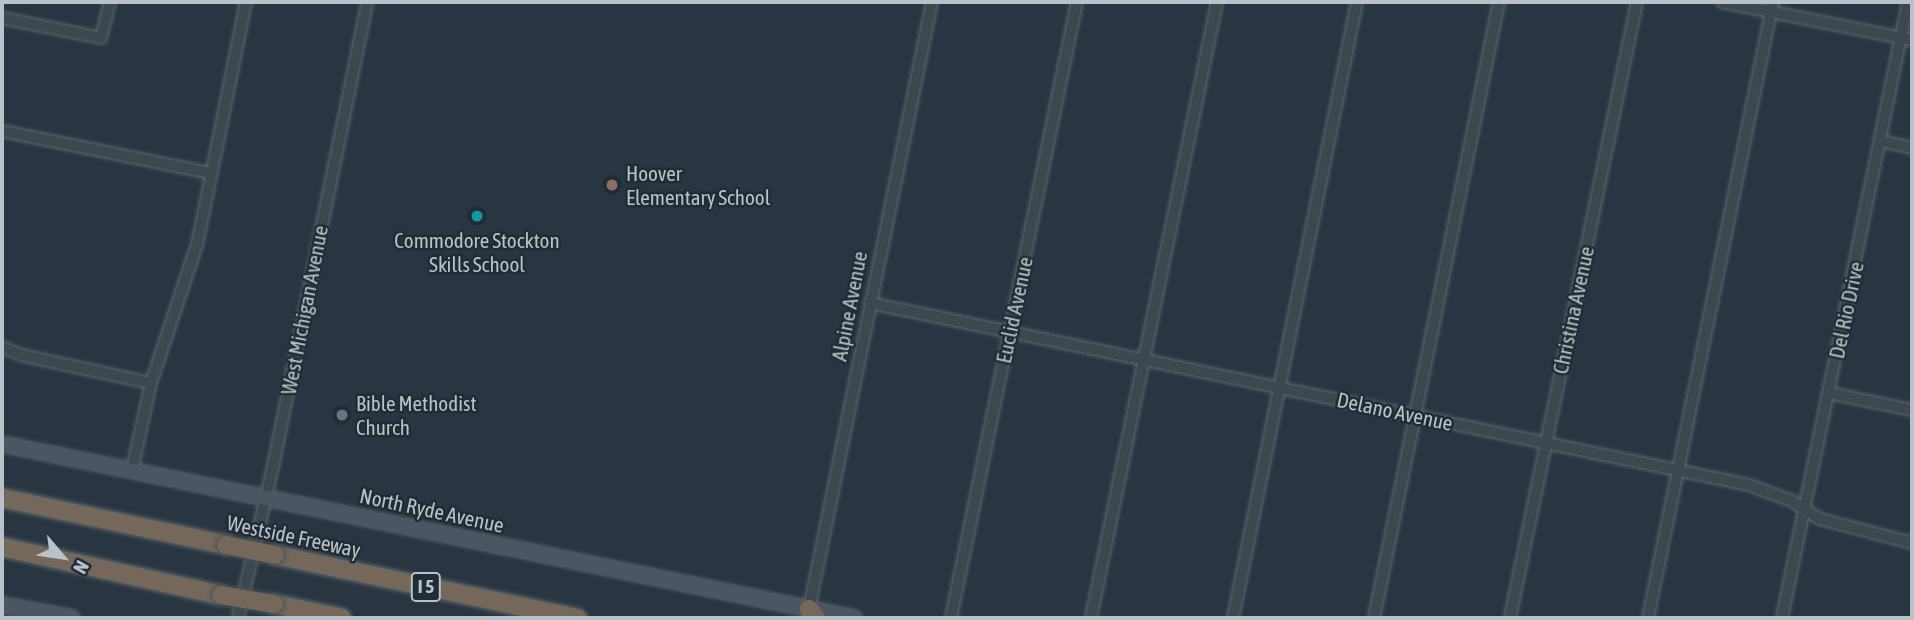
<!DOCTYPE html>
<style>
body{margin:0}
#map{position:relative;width:1914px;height:620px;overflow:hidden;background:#293540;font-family:"Asap Condensed",sans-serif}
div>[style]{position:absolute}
.roads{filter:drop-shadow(0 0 2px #5a656d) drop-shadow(0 0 2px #5a656d)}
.street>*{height:10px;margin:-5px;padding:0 5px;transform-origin:5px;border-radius:5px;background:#3d4750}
.secondary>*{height:14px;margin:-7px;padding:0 7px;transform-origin:7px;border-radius:7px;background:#4b5662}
.highway>*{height:18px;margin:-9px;padding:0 9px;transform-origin:9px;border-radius:9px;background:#75675a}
.bridges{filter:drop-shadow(0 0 2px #47525a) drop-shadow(0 0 2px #47525a)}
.highway-bridge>*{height:18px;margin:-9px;padding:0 9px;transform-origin:9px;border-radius:9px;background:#75675a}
.dots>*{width:19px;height:19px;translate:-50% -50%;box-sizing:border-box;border:4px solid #212c35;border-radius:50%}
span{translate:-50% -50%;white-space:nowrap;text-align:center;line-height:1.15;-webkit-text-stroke:5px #212c35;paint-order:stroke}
.shield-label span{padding:2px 5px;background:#212c35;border:2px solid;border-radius:5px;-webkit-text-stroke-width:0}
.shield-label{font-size:19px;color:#b9c2ca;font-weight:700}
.poi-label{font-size:21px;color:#b9c2ca}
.left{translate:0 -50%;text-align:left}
.street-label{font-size:21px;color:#b9c2ca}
.frame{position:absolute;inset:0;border:4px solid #b9c2ca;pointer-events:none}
.north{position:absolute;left:28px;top:522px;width:70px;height:70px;-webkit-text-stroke:5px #212c35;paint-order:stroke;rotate:119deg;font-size:19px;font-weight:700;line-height:28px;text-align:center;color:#b9c2ca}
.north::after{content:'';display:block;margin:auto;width:24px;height:32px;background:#b9c2ca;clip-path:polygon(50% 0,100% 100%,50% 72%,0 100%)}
</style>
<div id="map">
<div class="roads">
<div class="street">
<div style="left:1722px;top:2px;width:194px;rotate:11.3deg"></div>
<div style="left:2px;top:18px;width:101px;rotate:11.4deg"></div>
<div style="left:101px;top:38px;width:37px;rotate:-76deg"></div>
<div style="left:2px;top:131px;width:212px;rotate:11.4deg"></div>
<div style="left:1880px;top:141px;width:33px;rotate:12deg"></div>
<div style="left:870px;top:303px;width:898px;rotate:11.7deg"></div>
<div style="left:1749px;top:485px;width:46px;rotate:20.4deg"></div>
<div style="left:1792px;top:501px;width:33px;rotate:33deg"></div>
<div style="left:1820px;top:519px;width:95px;rotate:14.6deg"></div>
<div style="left:2px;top:347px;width:21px;rotate:23deg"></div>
<div style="left:21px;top:355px;width:133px;rotate:12.2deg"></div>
<div style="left:1829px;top:393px;width:85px;rotate:11.6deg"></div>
<div style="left:132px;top:470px;width:89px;rotate:-77.7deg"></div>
<div style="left:151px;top:383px;width:145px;rotate:-71.6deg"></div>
<div style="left:197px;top:245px;width:248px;rotate:-78.6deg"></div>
<div style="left:809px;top:609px;width:619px;rotate:-78.54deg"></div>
<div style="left:238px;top:618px;width:156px;rotate:-77deg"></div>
<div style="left:273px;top:466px;width:473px;rotate:-78.5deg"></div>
<div style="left:951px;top:618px;width:629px;rotate:-78.44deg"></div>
<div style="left:1091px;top:618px;width:629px;rotate:-78.44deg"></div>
<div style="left:1233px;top:618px;width:628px;rotate:-78.62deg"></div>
<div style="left:1374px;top:618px;width:629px;rotate:-78.53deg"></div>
<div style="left:1510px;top:618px;width:629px;rotate:-78.35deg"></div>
<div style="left:1648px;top:618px;width:629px;rotate:-78.53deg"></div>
<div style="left:1782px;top:618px;width:629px;rotate:-78.44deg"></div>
</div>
<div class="secondary">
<div style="left:2px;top:444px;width:870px;rotate:11.54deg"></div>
<div style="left:2px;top:605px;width:71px;rotate:10.5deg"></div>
</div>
<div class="highway">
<div style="left:2px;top:498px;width:229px;rotate:11.8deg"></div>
<div style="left:2px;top:547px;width:224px;rotate:12.4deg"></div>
<div style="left:275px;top:555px;width:309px;rotate:11.8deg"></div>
<div style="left:274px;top:604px;width:69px;rotate:11.6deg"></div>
<div style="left:809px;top:609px;width:11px;rotate:52deg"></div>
</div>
</div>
<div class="bridges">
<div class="highway-bridge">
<div style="left:226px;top:545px;width:50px;rotate:11.5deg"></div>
<div style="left:221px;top:595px;width:54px;rotate:9.6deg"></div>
</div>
</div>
<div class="dots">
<div style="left:612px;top:185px;background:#8d6e63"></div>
<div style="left:477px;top:216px;background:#0f9aa8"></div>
<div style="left:342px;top:415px;background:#6b7280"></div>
</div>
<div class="shield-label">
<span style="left:426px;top:587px">I 5</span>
</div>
<div class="poi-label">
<span class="left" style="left:626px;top:185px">Hoover<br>Elementary School</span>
<span style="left:477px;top:252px">Commodore Stockton<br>Skills School</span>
<span class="left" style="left:356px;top:415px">Bible Methodist<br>Church</span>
</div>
<div class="street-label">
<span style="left:849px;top:306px;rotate:-79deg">Alpine Avenue</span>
<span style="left:304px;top:310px;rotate:-79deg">West Michigan Avenue</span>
<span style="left:1014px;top:310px;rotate:-78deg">Euclid Avenue</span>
<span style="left:1573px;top:310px;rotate:-78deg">Christina Avenue</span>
<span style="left:1846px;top:310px;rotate:-78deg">Del Rio Drive</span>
<span style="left:1395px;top:411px;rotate:12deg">Delano Avenue</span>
<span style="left:432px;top:510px;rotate:12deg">North Ryde Avenue</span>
<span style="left:294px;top:536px;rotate:12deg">Westside Freeway</span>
</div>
<div class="frame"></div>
<div class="north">N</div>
</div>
